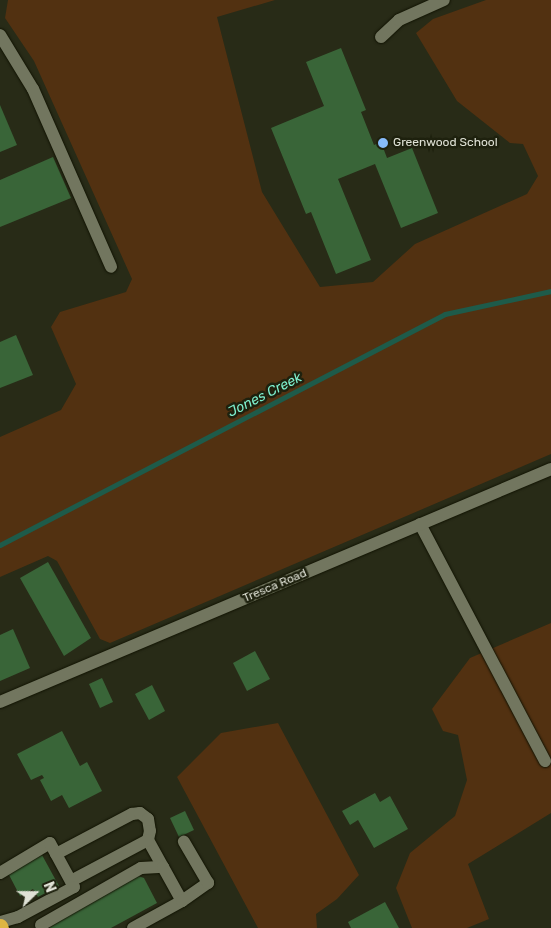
<!DOCTYPE html>
<style>
body{margin:0}
#map{position:relative;width:551px;height:928px;overflow:hidden;background:#282b17;font-family:Rubik,sans-serif}
div>[style]{position:absolute}
.green>*{inset:0;background:#523111}
.stream>*{height:4.5px;margin:-2.25px;padding:0 2.25px;transform-origin:2.25px;border-radius:2.25px;background:#1e5b4a}
.building>*{inset:0;background:#396538}
.roads{filter:drop-shadow(0 0 1px #111302) drop-shadow(0 0 1px #111302)}
.minor>*{height:12px;margin:-6px;padding:0 6px;transform-origin:6px;border-radius:6px;background:#72765f}
.highway>*{height:15px;margin:-7.5px;padding:0 7.5px;transform-origin:7.5px;border-radius:7.5px;background:#deb542}
.dots>*{width:14px;height:14px;translate:-50% -50%;box-sizing:border-box;border:2px solid #1e210e;border-radius:50%}
span{translate:-50% -50%;white-space:nowrap;text-align:center;line-height:1.15;-webkit-text-stroke:5px #1e210e;paint-order:stroke}
.poi-label{font-size:12px;color:#dfe1d5}
.left{translate:0 -50%;text-align:left}
.street-label{font-size:12px;color:#dfe1d5}
.water-label{font-size:14px;color:#7eefcd;font-style:italic}
.north{position:absolute;left:10px;top:868px;width:50px;height:50px;-webkit-text-stroke:4px #1e210e;paint-order:stroke;rotate:68deg;font-size:14px;font-weight:700;line-height:20px;text-align:center;color:#dfe1d5}
.north::after{content:'';display:block;margin:auto;width:18px;height:22px;background:#dfe1d5;clip-path:polygon(50% 0,100% 100%,50% 72%,0 100%)}
</style>
<div id="map">
<div class="green">
<div style="clip-path:polygon(8px 0,275px 0,217px 17px,262px 192px,320px 287px,373px 282px,415px 244px,527px 194px,538px 176px,523px 144px,510px 143px,457px 101px,416px 33px,433px 19px,486px 0,551px 0,551px 454px,110px 643px,100px 639px,57px 561px,48px 556px,0 577px,0 437px,61px 410px,76px 384px,51px 327px,60px 312px,126px 292px,132px 279px,34px 61px,5px 18px)"></div>
<div style="clip-path:polygon(551px 623px,551px 813px,468px 864px,489px 919px,467px 928px,412px 928px,396px 888px,410px 853px,455px 816px,467px 780px,458px 735px,443px 731px,432px 709px,470px 658px)"></div>
<div style="clip-path:polygon(278px 723px,359px 875px,337px 899px,316px 914px,317px 928px,258px 928px,177px 777px,221px 733px)"></div>
</div>
<div class="stream">
<div style="left:0;top:545px;width:501px;rotate:-27.43deg"></div>
<div style="left:445px;top:314px;width:108px;rotate:-12.2deg"></div>
</div>
<div class="building">
<div style="clip-path:polygon(341px 48px,366px 110px,361px 112px,374px 145px,381px 142px,387px 158px,412px 148px,438px 213px,401px 228px,375px 164px,338px 179px,371px 260px,336px 274px,311px 212px,306px 214px,271px 128px,324px 106px,306px 62px)"></div>
<div style="clip-path:polygon(0 105px,17px 145px,0 152px)"></div>
<div style="clip-path:polygon(53px 157px,71px 198px,0 227px,0 180px)"></div>
<div style="clip-path:polygon(16px 335px,33px 375px,0 388px,0 342px)"></div>
<div style="clip-path:polygon(48px 562px,91px 638px,64px 656px,20px 578px)"></div>
<div style="clip-path:polygon(13px 629px,30px 668px,0 681px,0 635px)"></div>
<div style="clip-path:polygon(255px 651px,270px 679px,247px 691px,233px 663px)"></div>
<div style="clip-path:polygon(102px 678px,113px 702px,100px 708px,89px 684px)"></div>
<div style="clip-path:polygon(152px 685px,165px 711px,149px 720px,135px 694px)"></div>
<div style="clip-path:polygon(62px 731px,80px 766px,87px 762px,102px 791px,69px 808px,62px 795px,51px 801px,40px 780px,44px 778px,42px 775px,31px 780px,17px 754px)"></div>
<div style="clip-path:polygon(375px 793px,380px 802px,390px 796px,408px 829px,374px 848px,358px 820px,350px 825px,342px 811px)"></div>
<div style="clip-path:polygon(185px 811px,194px 830px,179px 837px,170px 818px)"></div>
<div style="clip-path:polygon(42px 855px,59px 886px,38px 897px,33px 889px,20px 896px,8px 873px)"></div>
<div style="clip-path:polygon(138px 876px,144px 878px,157px 903px,111px 928px,50px 928px,49px 925px)"></div>
<div style="clip-path:polygon(385px 902px,399px 928px,351px 928px,348px 922px)"></div>
</div>
<div class="roads">
<div class="minor">
<div style="left:0;top:35px;width:63px;rotate:58.6deg"></div>
<div style="left:33px;top:89px;width:194px;rotate:66.3deg"></div>
<div style="left:381px;top:37px;width:25px;rotate:-43deg"></div>
<div style="left:399px;top:20px;width:49px;rotate:-24deg"></div>
<div style="left:420px;top:524px;width:268px;rotate:62.2deg"></div>
<div style="left:0;top:702px;width:598px;rotate:-22.92deg"></div>
<div style="left:148px;top:840px;width:31px;rotate:61deg"></div>
<div style="left:56px;top:854px;width:86px;rotate:-27.8deg"></div>
<div style="left:132px;top:814px;width:8px;rotate:-7deg"></div>
<div style="left:140px;top:813px;width:10px;rotate:37deg"></div>
<div style="left:148px;top:819px;width:12px;rotate:81deg"></div>
<div style="left:150px;top:831px;width:9px;rotate:103deg"></div>
<div style="left:148px;top:840px;width:87px;rotate:152deg"></div>
<div style="left:0;top:873px;width:58px;rotate:-31deg"></div>
<div style="left:50px;top:843px;width:50px;rotate:61.4deg"></div>
<div style="left:74px;top:887px;width:64px;rotate:151.8deg"></div>
<div style="left:18px;top:917px;width:19px;rotate:164deg"></div>
<div style="left:41px;top:925px;width:115px;rotate:-29.7deg"></div>
<div style="left:141px;top:868px;width:22px;rotate:-3deg"></div>
<div style="left:163px;top:867px;width:39px;rotate:61deg"></div>
<div style="left:133px;top:928px;width:56px;rotate:-28.9deg"></div>
<div style="left:182px;top:901px;width:32px;rotate:-35deg"></div>
<div style="left:208px;top:883px;width:48px;rotate:-120.3deg"></div>
</div>
<div class="highway">
<div style="left:0;top:926px;width:2px;rotate:63deg"></div>
</div>
</div>
<div class="dots">
<div style="left:383px;top:143px;background:#87bbfb"></div>
</div>
<div class="poi-label">
<span class="left" style="left:393px;top:143px">Greenwood School</span>
</div>
<div class="street-label">
<span style="left:275px;top:586px;rotate:-23deg">Tresca Road</span>
</div>
<div class="water-label">
<span style="left:265px;top:395px;rotate:-27deg">Jones Creek</span>
</div>
<div class="north">N</div>
</div>
